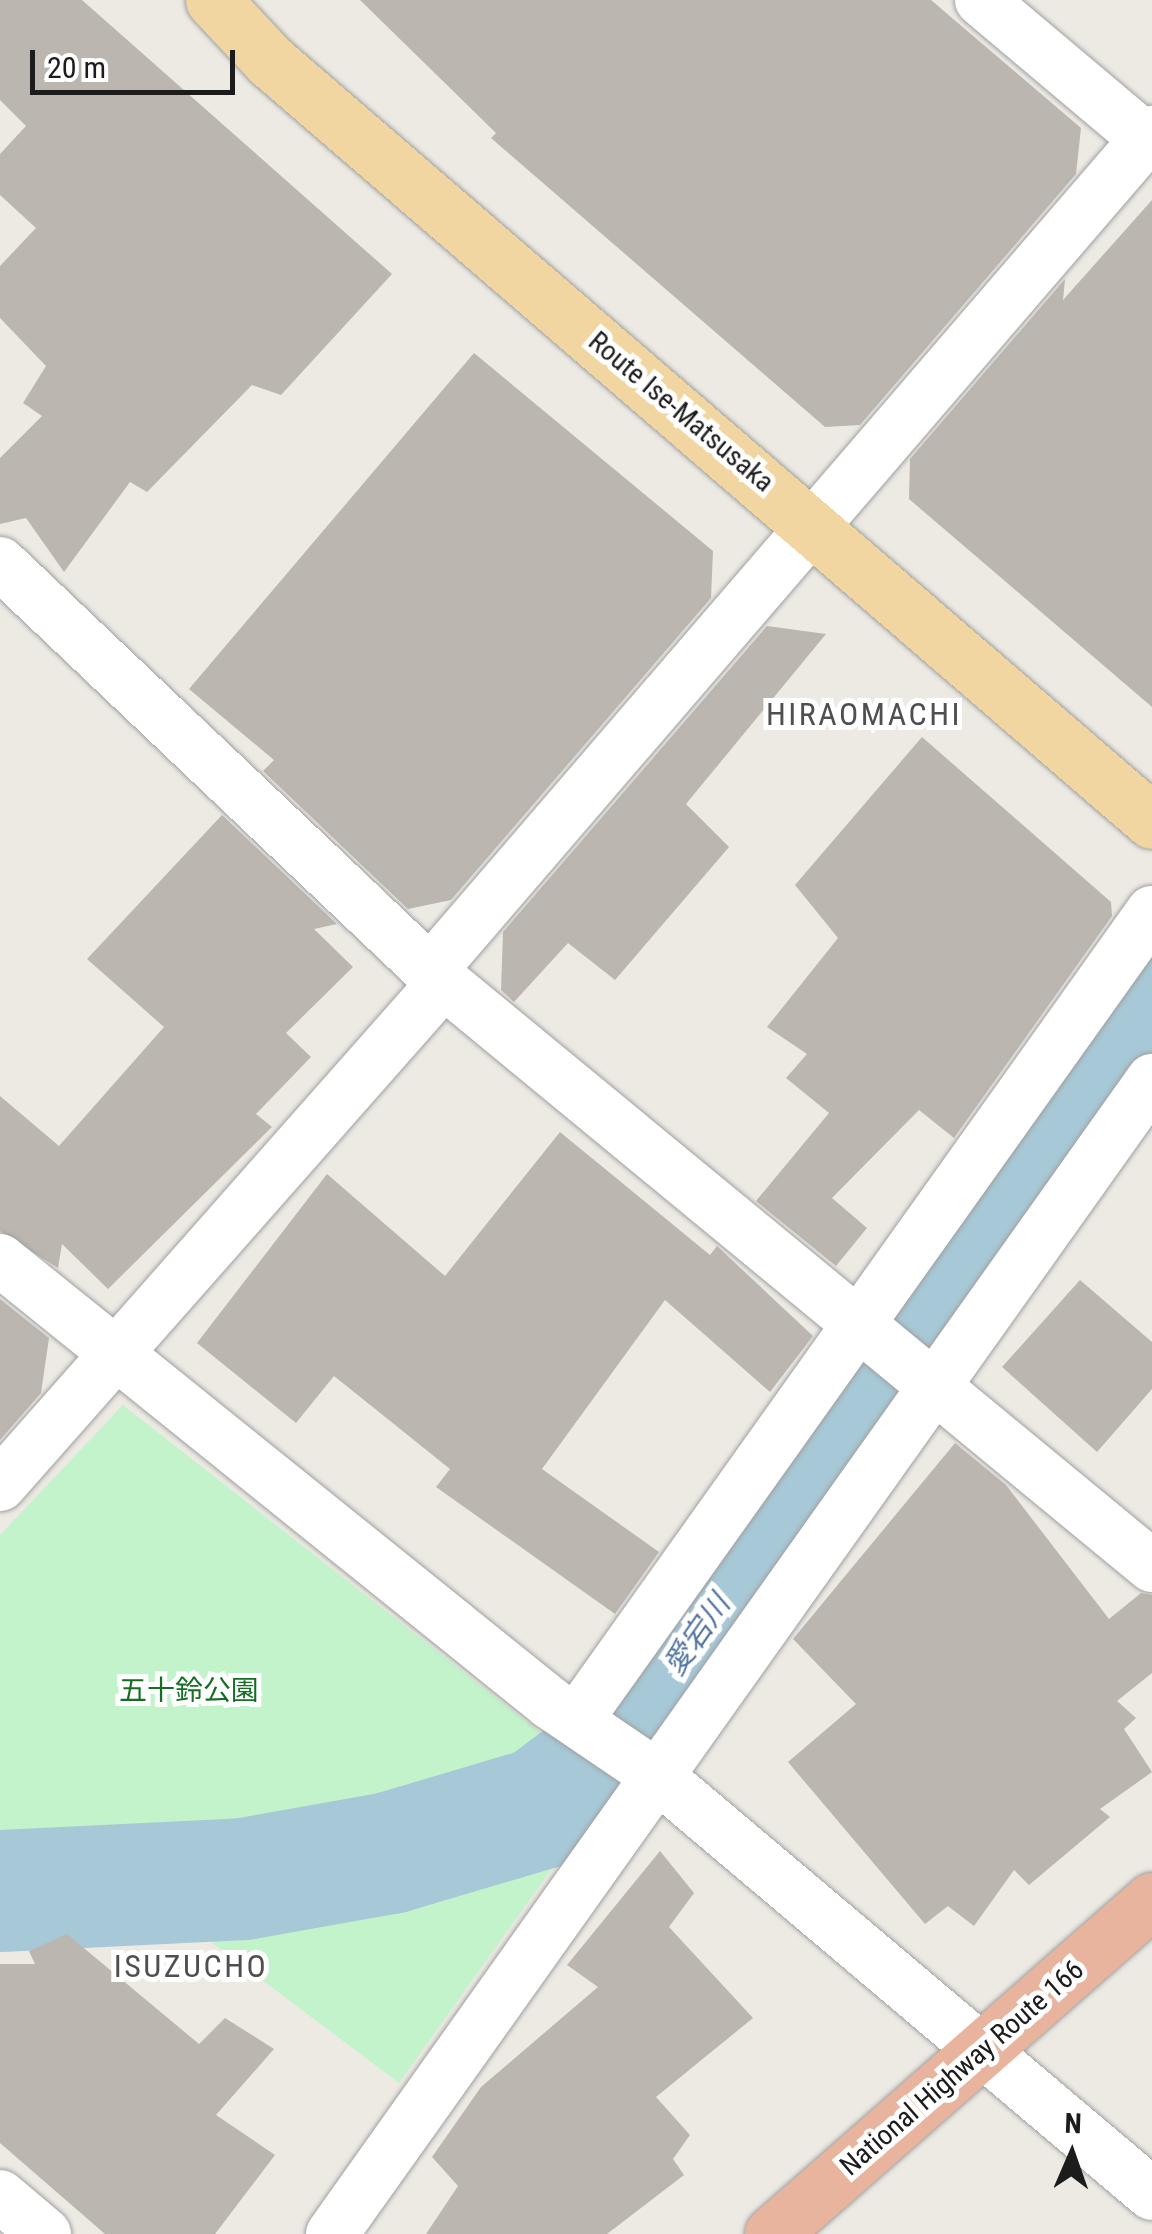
<!DOCTYPE html>
<meta charset="utf-8">
<style>
body{margin:0}
#map{position:relative;width:1152px;height:2234px;overflow:hidden;background:#eceae3;font-family:"Roboto Condensed","Noto Sans JP",sans-serif}
div>[style]{position:absolute}
.park>*{inset:0;background:#c3f3ca}
.river>*{height:122px;margin:-61px;padding:0 61px;transform-origin:61px;border-radius:61px;background:#a7c8d6}
.building>*{inset:0;background:#bcb6b0}
.roads{filter:drop-shadow(0 0 2px #a0a0a0) drop-shadow(0 0 2px #a0a0a0)}
.minor>*{height:52px;margin:-26px;padding:0 26px;transform-origin:26px;border-radius:26px;background:#fff}
.primary>*{height:55px;margin:-27.5px;padding:0 27.5px;transform-origin:27.5px;border-radius:27.5px;background:#f2d6a2}
.trunk>*{height:55px;margin:-27.5px;padding:0 27.5px;transform-origin:27.5px;border-radius:27.5px;background:#e8b49e}
span{translate:-50% -50%;white-space:nowrap;text-align:center;line-height:1.15;-webkit-text-stroke:10px #fff;paint-order:stroke}
.street-label{font-size:28px;color:#1c1c1c}
.park-label{font-size:28px;color:#166e24}
.water-label{font-size:30px;color:#5374a1;font-style:italic}
.quarter-label{font-size:32px;color:#4f4f4f;letter-spacing:2.5px}
.north{position:absolute;left:1022px;top:2104px;width:100px;height:100px;-webkit-text-stroke:8px #fff;paint-order:stroke;rotate:2deg;font-size:28px;font-weight:700;line-height:40px;text-align:center;color:#1c1c1c}
.north::after{content:'';display:block;margin:auto;width:35px;height:45px;background:#1c1c1c;clip-path:polygon(50% 0,100% 100%,50% 72%,0 100%)}
.scale{position:absolute;left:30px;top:50px;width:205px;height:45px;box-sizing:border-box;border:5px solid #1c1c1c;border-top:0;padding-left:12px;font-size:30px;line-height:35px;white-space:nowrap;color:#1c1c1c;-webkit-text-stroke:8px #fff;paint-order:stroke}
</style>
<div id="map">
<div class="park">
<div style="clip-path:polygon(123px 1405px,610px 1787px,399px 2083px,93px 1853px,0 1846px,0 1535px)"></div>
</div>
<div class="river">
<div style="left:0;top:1891px;width:244px;rotate:-2.8deg"></div>
<div style="left:244px;top:1879px;width:148px;rotate:-10.1deg"></div>
<div style="left:390px;top:1853px;width:159px;rotate:-16.5deg"></div>
<div style="left:542px;top:1808px;width:88px;rotate:-37.1deg"></div>
<div style="left:612px;top:1755px;width:933px;rotate:-54.64deg"></div>
</div>
<div class="building">
<div style="clip-path:polygon(0 0,82px 0,392px 274px,281px 395px,252px 385px,147px 492px,130px 482px,64px 572px,26px 518px,0 524px,0 458px,42px 416px,23px 403px,46px 366px,0 318px,0 266px,36px 228px,0 195px,0 154px,26px 126px,0 100px)"></div>
<div style="clip-path:polygon(360px 0,931px 0,1081px 128px,1076px 174px,860px 425px,825px 427px,491px 138px,496px 133px)"></div>
<div style="clip-path:polygon(1152px 200px,1152px 707px,909px 499px,910px 459px,1065px 279px,1063px 300px)"></div>
<div style="clip-path:polygon(474px 353px,713px 551px,711px 598px,451px 900px,408px 909px,263px 771px,274px 760px,189px 689px)"></div>
<div style="clip-path:polygon(767px 626px,826px 634px,686px 804px,729px 847px,615px 980px,568px 943px,514px 1002px,501px 990px,503px 932px)"></div>
<div style="clip-path:polygon(922px 737px,1111px 902px,1112px 916px,954px 1138px,919px 1110px,832px 1198px,867px 1228px,836px 1266px,756px 1201px,829px 1113px,786px 1078px,807px 1054px,767px 1027px,838px 938px,795px 885px)"></div>
<div style="clip-path:polygon(222px 815px,337px 924px,314px 929px,353px 967px,286px 1033px,311px 1057px,256px 1114px,272px 1127px,108px 1289px,62px 1244px,58px 1268px,0 1231px,0 1096px,59px 1146px,164px 1027px,87px 959px)"></div>
<div style="clip-path:polygon(560px 1132px,710px 1255px,717px 1246px,813px 1336px,770px 1392px,665px 1300px,542px 1469px,659px 1552px,615px 1614px,436px 1487px,450px 1469px,334px 1376px,296px 1423px,197px 1343px,327px 1174px,445px 1276px)"></div>
<div style="clip-path:polygon(1080px 1280px,1152px 1342px,1152px 1389px,1097px 1452px,1002px 1367px)"></div>
<div style="clip-path:polygon(0 1299px,49px 1338px,41px 1393px,0 1440px)"></div>
<div style="clip-path:polygon(955px 1443px,1006px 1485px,1109px 1619px,1141px 1593px,1152px 1595px,1152px 1673px,1117px 1701px,1136px 1718px,1124px 1729px,1152px 1772px,1100px 1809px,1110px 1817px,1029px 1885px,1014px 1870px,974px 1926px,948px 1906px,925px 1924px,788px 1762px,856px 1704px,793px 1639px)"></div>
<div style="clip-path:polygon(660px 1851px,694px 1893px,669px 1927px,753px 2018px,656px 2097px,690px 2135px,673px 2159px,684px 2175px,607px 2234px,426px 2234px,458px 2186px,432px 2157px,481px 2087px,598px 1987px,567px 1965px)"></div>
<div style="clip-path:polygon(67px 1934px,199px 2044px,225px 2018px,274px 2049px,216px 2115px,275px 2155px,215px 2234px,105px 2234px,0 2143px,0 1964px,35px 1964px,29px 1951px)"></div>
</div>
<div class="roads">
<div class="minor">
<div style="left:981px;top:0;width:224px;rotate:40.1deg"></div>
<div style="left:0;top:563px;width:593px;rotate:43.5deg"></div>
<div style="left:430px;top:971px;width:936px;rotate:39.49deg"></div>
<div style="left:430px;top:971px;width:1107px;rotate:-49.29deg"></div>
<div style="left:0;top:1260px;width:706px;rotate:38.85deg"></div>
<div style="left:550px;top:1703px;width:128px;rotate:34.2deg"></div>
<div style="left:656px;top:1775px;width:649px;rotate:40.19deg"></div>
<div style="left:0;top:1485px;width:670px;rotate:-48.57deg"></div>
<div style="left:580px;top:1715px;width:986px;rotate:-54.54deg"></div>
<div style="left:0;top:2196px;width:59px;rotate:40.2deg"></div>
<div style="left:332px;top:2234px;width:1416px;rotate:-54.6deg"></div>
</div>
<div class="primary">
<div style="left:213px;top:0;width:83px;rotate:46.9deg"></div>
<div style="left:270px;top:61px;width:1164px;rotate:40.75deg"></div>
</div>
<div class="trunk">
<div style="left:772px;top:2234px;width:506px;rotate:-41.31deg"></div>
</div>
</div>
<div class="street-label">
<span style="left:681px;top:412px;rotate:40deg">Route Ise-Matsusaka</span>
<span style="left:962px;top:2068px;rotate:-41deg">National Highway Route 166</span>
</div>
<div class="park-label">
<span style="left:189px;top:1691px">五十鈴公園</span>
</div>
<div class="water-label">
<span style="left:697px;top:1635px;rotate:-55deg">愛宕川</span>
</div>
<div class="quarter-label">
<span style="left:864px;top:714px">HIRAOMACHI</span>
<span style="left:191px;top:1966px">ISUZUCHO</span>
</div>
<div class="north">N</div>
<div class="scale">20 m</div>
</div>
